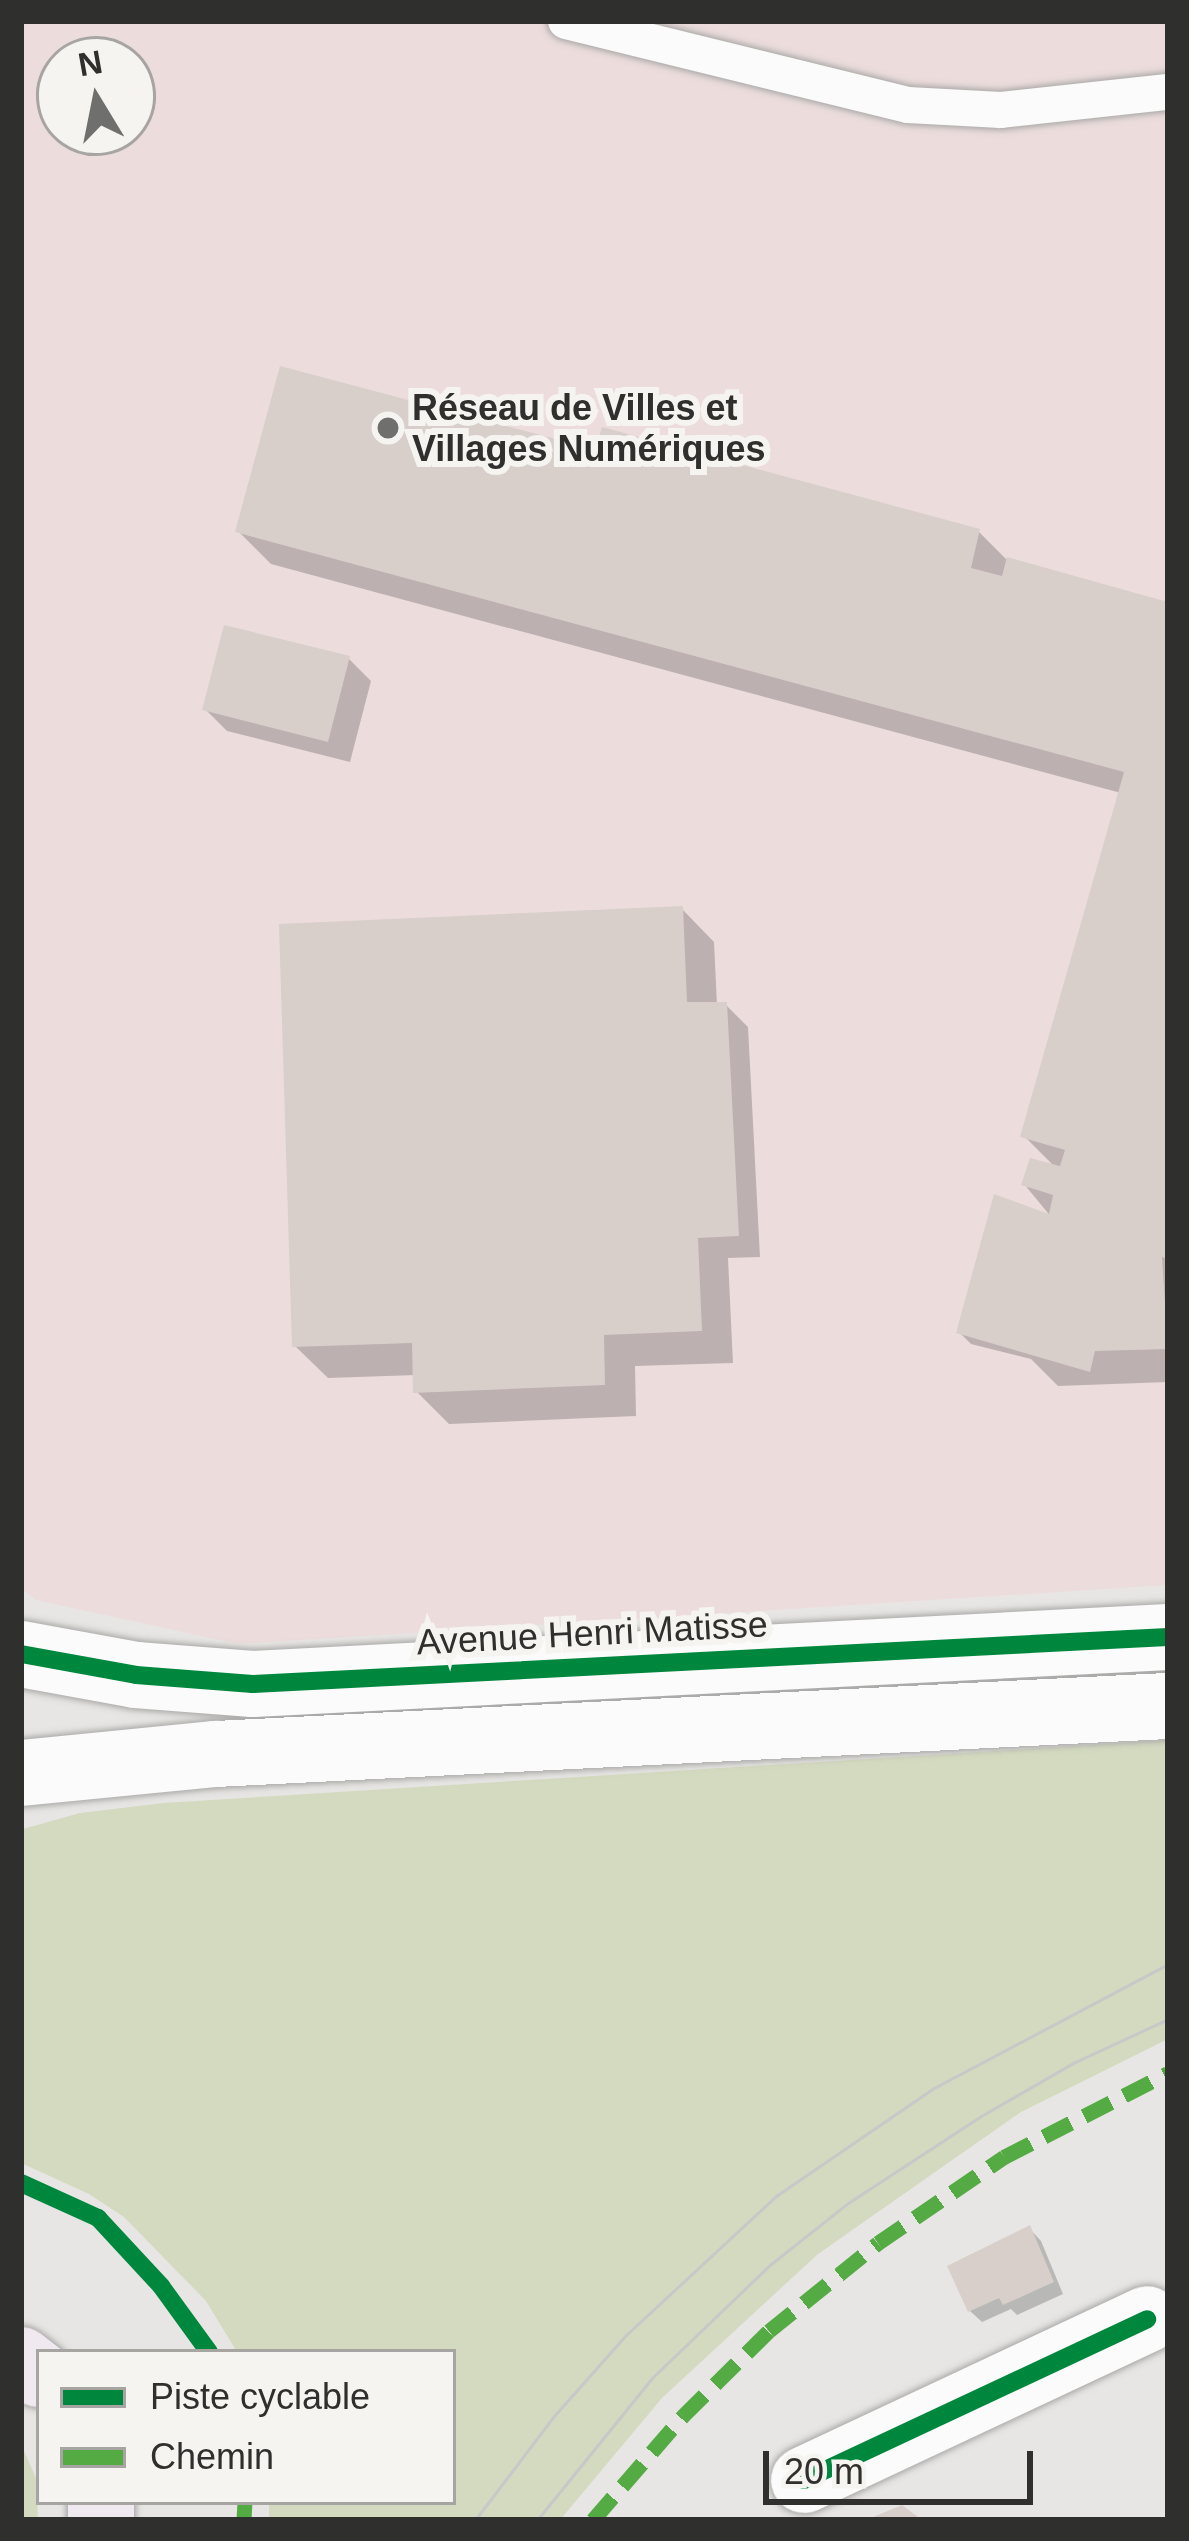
<!DOCTYPE html>
<meta charset="utf-8">
<style>
body{margin:0}
#map{position:relative;width:1189px;height:2541px;overflow:hidden;background:#e7e6e4;font-family:Helvetica,sans-serif}
div>[style]{position:absolute}
.commercial>*{inset:0;background:#ecdddc}
.green>*{inset:0;background:#d4dabf}
.shadow>*{inset:0;background:#0003}
.building>*{inset:0;background:#d8ceca}
.roads{filter:drop-shadow(0 0 3px #aaa9a8) drop-shadow(0 0 3px #aaa9a8)}
.lane>*{height:36px;margin:-18px;padding:0 18px;transform-origin:18px;border-radius:18px;background:#fbfbfb}
.street>*{height:66px;margin:-33px;padding:0 33px;transform-origin:33px;border-radius:33px;background:#fbfbfb}
.primary>*{height:66px;margin:-33px;padding:0 33px;transform-origin:33px;border-radius:33px;background:#f0e9f0}
.tram>*{height:3px;margin:-1.5px;padding:0 1.5px;transform-origin:1.5px;border-radius:1.5px;background:#c8c8c8}
.quiet>*{height:15px;margin-top:-7.5px;transform-origin:0;background:repeating-linear-gradient(90deg,#54ab44 0 30px,transparent 0 45px)}
.cycleway>*{height:18px;margin:-9px;padding:0 9px;transform-origin:9px;border-radius:9px;background:#00873e}
.dots>*{width:33px;height:33px;translate:-50% -50%;box-sizing:border-box;border:6px solid #f5f4f0;border-radius:50%}
span{translate:-50% -50%;white-space:nowrap;text-align:center;line-height:1.15;-webkit-text-stroke:12px #f5f4f0;paint-order:stroke}
.poi-label{font-size:36px;color:#2f2f2e;font-weight:700}
.left{translate:0 -50%;text-align:left}
.street-label{font-size:36px;color:#2f2f2e}
.frame{position:absolute;inset:0;border:24px solid #2f2f2e;pointer-events:none}
.legend{position:absolute;left:36px;top:2349px;width:420px;height:156px;box-sizing:border-box;background:#f5f4f0;border:3px solid #a6a5a2;margin:0;padding:15px 21px;list-style:none;font-size:36px;color:#2f2f2e}
.legend li{display:flex;align-items:center;gap:24px;height:60px}
.legend b{width:60px;border:3px solid #a6a5a2}
.north{position:absolute;left:36px;top:36px;width:120px;height:120px;box-sizing:border-box;background:#f5f4f0;border:3px solid #a6a5a2;border-radius:50%;rotate:350deg;font-size:33px;font-weight:700;line-height:48px;text-align:center;color:#2f2f2e}
.north::after{content:'';display:block;margin:auto;width:42px;height:54px;background:#6f6f6e;clip-path:polygon(50% 0,100% 100%,50% 72%,0 100%)}
.scale{position:absolute;left:763px;top:2451px;width:270px;height:54px;box-sizing:border-box;border:6px solid #2f2f2e;border-top:0;padding-left:15px;font-size:36px;line-height:42px;white-space:nowrap;color:#2f2f2e;-webkit-text-stroke:9px #f5f4f0;paint-order:stroke}
</style>
<div id="map">
<div class="commercial">
<div style="clip-path:polygon(evenodd,21px 21px,1168px 21px,1168px 1585px,238px 1644px,36px 1600px,21px 1588px,21px 21px,60px 60px,132px 60px,132px 132px,60px 132px,60px 60px)"></div>
</div>
<div class="green">
<div style="clip-path:polygon(1168px 1740px,1168px 2039px,1021px 2112px,818px 2254px,662px 2398px,560px 2520px,269px 2520px,269px 2502px,453px 2502px,453px 2352px,237px 2352px,206px 2301px,124px 2217px,89px 2194px,21px 2163px,23px 1829px,80px 1813px,163px 1803px)"></div>
<div style="clip-path:polygon(21px 2444px,36px 2478px,38px 2520px,21px 2520px)"></div>
</div>
<div class="shadow">
<div style="clip-path:polygon(566px 445px,591px 470px,978px 531px,1007px 560px,1166px 605px,1168px 597px,1168px 1382px,1058px 1386px,1031px 1359px,971px 1344px,959px 1332px,1052px 1218px,1024px 1184px,1056px 1168px,1024px 1136px,1121px 793px,271px 564px,238px 531px)"></div>
<div style="clip-path:polygon(349px 659px,371px 681px,350px 762px,227px 731px,205px 709px)"></div>
<div style="clip-path:polygon(682px 909px,714px 942px,717px 1005px,726px 1005px,748px 1027px,760px 1257px,728px 1258px,733px 1363px,635px 1366px,636px 1416px,449px 1424px,416px 1391px,416px 1375px,328px 1378px,295px 1346px)"></div>
<div style="clip-path:polygon(1030px 2229px,1041px 2241px,1063px 2294px,1017px 2315px,1011px 2309px,982px 2322px,970px 2311px)"></div>
</div>
<div class="building">
<div style="clip-path:polygon(280px 366px,567px 442px,561px 460px,589px 467px,602px 427px,980px 529px,971px 568px,1002px 576px,1007px 557px,1164px 601px,1168px 591px,1168px 1259px,1162px 1257px,1168px 1349px,1095px 1351px,1090px 1372px,956px 1333px,994px 1194px,1049px 1214px,1053px 1195px,1021px 1185px,1030px 1158px,1060px 1166px,1065px 1150px,1020px 1137px,1124px 772px,235px 532px)"></div>
<div style="clip-path:polygon(224px 625px,350px 656px,328px 742px,202px 710px)"></div>
<div style="clip-path:polygon(683px 906px,687px 1002px,727px 1002px,739px 1236px,698px 1238px,702px 1331px,604px 1335px,605px 1385px,413px 1393px,412px 1343px,292px 1347px,279px 924px)"></div>
<div style="clip-path:polygon(1030px 2225px,1054px 2282px,1003px 2305px,999px 2298px,968px 2312px,947px 2266px)"></div>
<div style="clip-path:polygon(902px 2505px,922px 2520px,866px 2520px)"></div>
</div>
<div class="roads">
<div class="lane">
<div style="left:566px;top:21px;width:352px;rotate:13.8deg"></div>
<div style="left:908px;top:105px;width:93px;rotate:3.1deg"></div>
<div style="left:1001px;top:110px;width:168px;rotate:-6.2deg"></div>
</div>
<div class="street">
<div style="left:21px;top:1654px;width:117px;rotate:10.3deg"></div>
<div style="left:136px;top:1675px;width:117px;rotate:4.4deg"></div>
<div style="left:253px;top:1684px;width:916px;rotate:-2.94deg"></div>
<div style="left:21px;top:1773px;width:196px;rotate:-5.6deg"></div>
<div style="left:216px;top:1754px;width:953px;rotate:-2.89deg"></div>
<div style="left:804px;top:2480px;width:379px;rotate:-25.1deg"></div>
</div>
<div class="primary">
<div style="left:21px;top:2360px;width:23px;rotate:38deg"></div>
<div style="left:101px;top:2520px;width:18px;rotate:-90deg"></div>
</div>
</div>
<div class="tram">
<div style="left:475px;top:2520px;width:131px;rotate:-52.8deg"></div>
<div style="left:554px;top:2416px;width:108px;rotate:-48.4deg"></div>
<div style="left:626px;top:2335px;width:205px;rotate:-42.8deg"></div>
<div style="left:776px;top:2196px;width:189px;rotate:-34.4deg"></div>
<div style="left:932px;top:2089px;width:267px;rotate:-27.9deg"></div>
<div style="left:537px;top:2520px;width:184px;rotate:-51deg"></div>
<div style="left:653px;top:2377px;width:163px;rotate:-43.8deg"></div>
<div style="left:771px;top:2264px;width:98px;rotate:-38.4deg"></div>
<div style="left:848px;top:2203px;width:159px;rotate:-33.2deg"></div>
<div style="left:981px;top:2116px;width:106px;rotate:-29.9deg"></div>
<div style="left:1073px;top:2063px;width:105px;rotate:-24.9deg"></div>
</div>
<div class="quiet">
<div style="left:244px;top:2520px;width:18px;rotate:-87deg"></div>
<div style="left:593px;top:2520px;width:138px;rotate:-49.1deg"></div>
<div style="left:683px;top:2416px;width:121px;rotate:-44.7deg"></div>
<div style="left:769px;top:2331px;width:140px;rotate:-38.9deg"></div>
<div style="left:878px;top:2243px;width:153px;rotate:-34.3deg"></div>
<div style="left:1004px;top:2157px;width:184px;rotate:-27.1deg"></div>
</div>
<div class="cycleway">
<div style="left:21px;top:1654px;width:117px;rotate:10.3deg"></div>
<div style="left:136px;top:1675px;width:117px;rotate:4.4deg"></div>
<div style="left:253px;top:1684px;width:916px;rotate:-2.94deg"></div>
<div style="left:21px;top:2183px;width:85px;rotate:24.4deg"></div>
<div style="left:98px;top:2218px;width:93px;rotate:47.2deg"></div>
<div style="left:161px;top:2286px;width:82px;rotate:54deg"></div>
<div style="left:804px;top:2480px;width:379px;rotate:-25.1deg"></div>
</div>
<div class="dots">
<div style="left:388px;top:428px;background:#6f6f6e"></div>
</div>
<div class="poi-label">
<span class="left" style="left:412px;top:428px">Réseau de Villes et<br>Villages Numériques</span>
</div>
<div class="street-label">
<span style="left:592px;top:1633px;rotate:-3deg">Avenue Henri Matisse</span>
</div>
<div class="frame"></div>
<ul class="legend">
<li><b style="height:15px;background:#00873e"></b>Piste cyclable</li>
<li><b style="height:15px;background:#54ab44"></b>Chemin</li>
</ul>
<div class="north">N</div>
<div class="scale">20 m</div>
</div>
